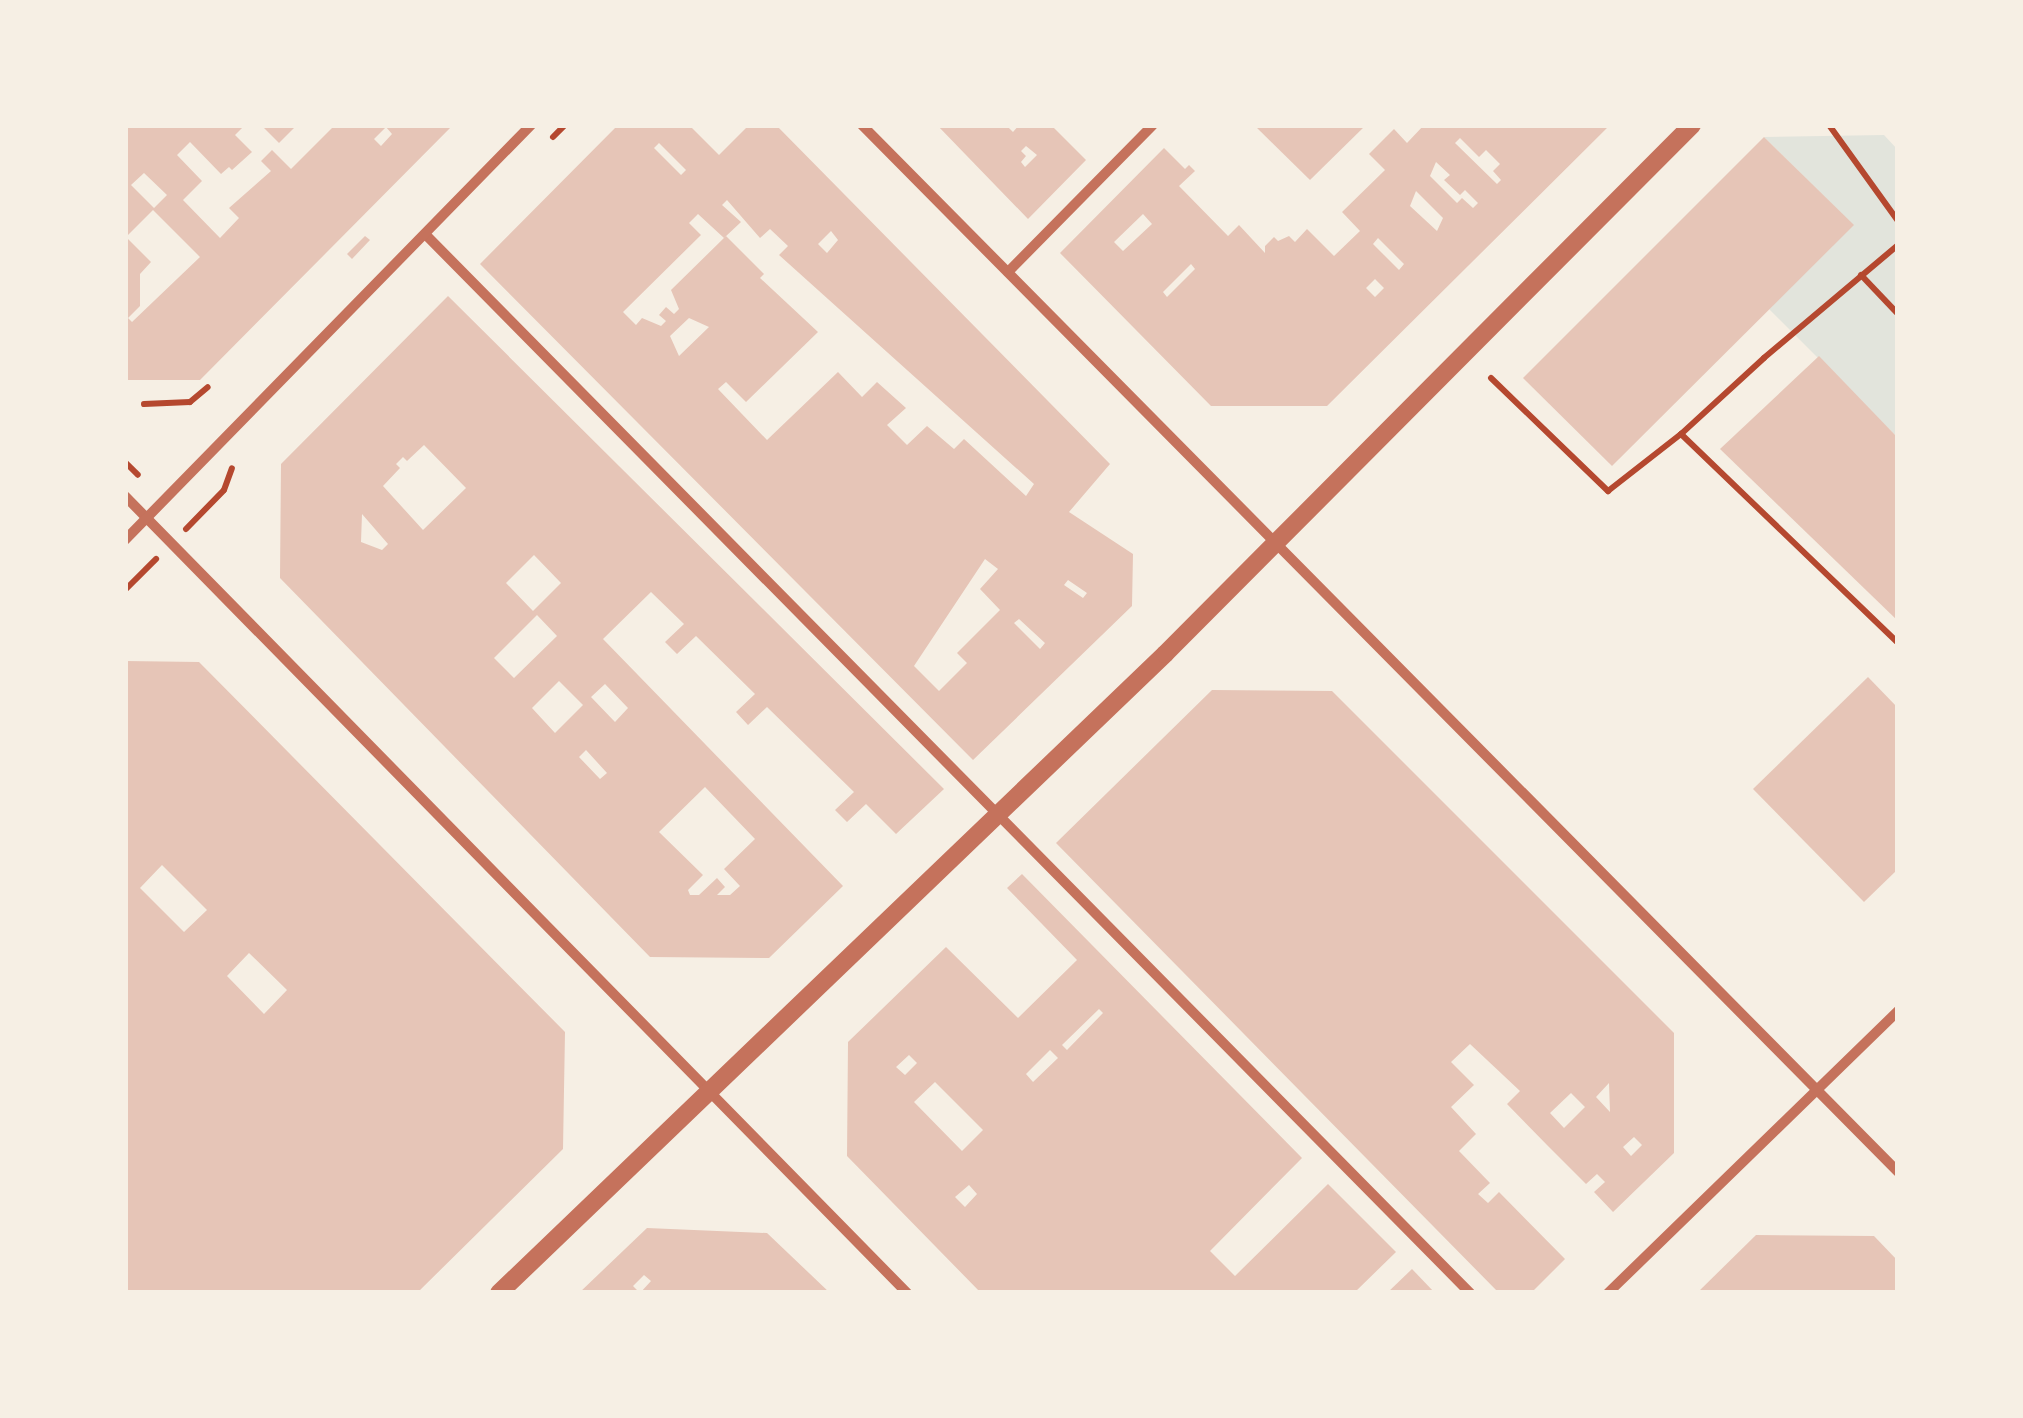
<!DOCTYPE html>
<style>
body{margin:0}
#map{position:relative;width:2023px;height:1418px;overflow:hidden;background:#f6efe4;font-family:"Fira Sans Condensed",sans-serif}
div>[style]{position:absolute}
.green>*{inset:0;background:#e2e4dc}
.building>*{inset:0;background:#e6c5b7}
.path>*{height:6px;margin:-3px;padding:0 3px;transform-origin:3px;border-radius:3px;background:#b5482f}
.minor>*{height:10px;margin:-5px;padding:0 5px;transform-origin:5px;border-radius:5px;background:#c5725c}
.tertiary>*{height:18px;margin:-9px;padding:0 9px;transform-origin:9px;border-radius:9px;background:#c5725c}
span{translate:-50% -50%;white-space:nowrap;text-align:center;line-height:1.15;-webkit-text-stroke:10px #f6efe4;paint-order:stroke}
.frame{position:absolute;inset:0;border:128px solid #f6efe4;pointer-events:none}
</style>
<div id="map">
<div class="green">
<div style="clip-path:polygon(1884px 135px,1898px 150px,1898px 438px,1769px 309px,1853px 225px,1764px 137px)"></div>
</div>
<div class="building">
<div style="clip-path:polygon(evenodd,125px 125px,245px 125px,235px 135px,252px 152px,232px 170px,229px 167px,221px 174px,190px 142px,177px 155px,202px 181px,183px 200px,220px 238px,239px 218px,229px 208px,271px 171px,261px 161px,272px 150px,291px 169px,335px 125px,453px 125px,200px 380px,125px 380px,125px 125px,386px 127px,392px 134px,381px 146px,374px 139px,386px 127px,125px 125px,144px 173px,167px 195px,154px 208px,131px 185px,144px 173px,125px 125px,153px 210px,200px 257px,132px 322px,128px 318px,140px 306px,140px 274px,151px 262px,126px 237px,153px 210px)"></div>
<div style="clip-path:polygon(261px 125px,297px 125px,279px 143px)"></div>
<div style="clip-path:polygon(evenodd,618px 125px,689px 125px,719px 155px,749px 125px,776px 125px,1110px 464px,1069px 512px,1133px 554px,1132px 606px,973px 760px,480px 264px,618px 125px,659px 143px,686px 170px,681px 175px,654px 148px,659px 143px,618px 125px,727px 200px,760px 238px,770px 229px,788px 246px,779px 255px,1034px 484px,1026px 496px,964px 439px,954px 449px,927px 426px,907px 445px,887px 425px,906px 408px,877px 382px,862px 397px,838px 372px,767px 440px,718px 389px,726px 382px,746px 402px,818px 332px,760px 278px,764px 274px,726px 236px,671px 290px,679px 309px,674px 314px,666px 307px,659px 315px,666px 321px,661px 326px,642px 318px,636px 325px,623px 312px,701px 235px,689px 223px,698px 214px,724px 238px,741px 222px,722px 205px,727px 200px,618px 125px,831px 231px,838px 240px,827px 253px,818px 244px,831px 231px,618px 125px,689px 318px,709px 327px,679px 356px,670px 336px,689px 318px,618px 125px,985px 559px,998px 569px,980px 589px,1000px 610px,957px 653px,967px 663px,939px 691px,914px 666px,985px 559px,618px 125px,1068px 580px,1087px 593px,1083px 598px,1064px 585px,1068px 580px,618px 125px,1019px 619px,1045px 643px,1040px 649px,1014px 623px,1019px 619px)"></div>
<div style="clip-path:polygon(evenodd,937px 125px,1006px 125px,1013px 132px,1019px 125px,1057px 125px,1054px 128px,1086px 160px,1028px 219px,937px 125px,1026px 146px,1037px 155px,1025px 167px,1021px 162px,1026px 156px,1021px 151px,1026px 146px)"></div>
<div style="clip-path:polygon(1254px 125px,1366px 125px,1310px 180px)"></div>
<div style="clip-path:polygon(evenodd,1424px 125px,1610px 125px,1327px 406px,1211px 406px,1060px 253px,1164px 148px,1185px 169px,1189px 165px,1195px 171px,1179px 186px,1228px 236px,1239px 225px,1265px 253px,1265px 246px,1274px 237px,1278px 241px,1289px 236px,1295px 242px,1307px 229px,1334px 256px,1360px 231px,1342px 212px,1385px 170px,1369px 154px,1394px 129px,1407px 143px,1424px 125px,1460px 138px,1479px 157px,1486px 150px,1500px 164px,1493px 171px,1501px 180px,1497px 184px,1455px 143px,1460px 138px,1424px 125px,1436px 162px,1450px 175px,1444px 180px,1460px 195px,1465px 190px,1478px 203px,1473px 208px,1462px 198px,1457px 203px,1430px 176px,1436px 162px,1424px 125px,1416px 191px,1443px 218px,1437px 231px,1410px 206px,1416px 191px,1424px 125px,1143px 214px,1152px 224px,1123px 251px,1114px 242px,1143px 214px,1424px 125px,1378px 238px,1404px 264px,1399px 270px,1373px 244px,1378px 238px,1424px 125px,1191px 264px,1195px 269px,1167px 297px,1163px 292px,1191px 264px,1424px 125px,1375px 279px,1384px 288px,1375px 297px,1366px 288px,1375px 279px)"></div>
<div style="clip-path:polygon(1764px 137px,1854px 225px,1612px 466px,1523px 378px)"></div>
<div style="clip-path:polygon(365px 236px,370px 240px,352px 259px,347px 254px)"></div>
<div style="clip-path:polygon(evenodd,448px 296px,944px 789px,896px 834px,866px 804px,847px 822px,835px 810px,854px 792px,767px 707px,748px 725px,736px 712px,755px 694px,696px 636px,677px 654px,665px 642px,684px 624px,651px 592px,603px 639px,843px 886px,769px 958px,650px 957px,280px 578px,281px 464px,448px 296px,424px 445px,466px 488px,423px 530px,383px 486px,400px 468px,396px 464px,403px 457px,407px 461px,424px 445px,448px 296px,362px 514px,388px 544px,382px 550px,361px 542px,362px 514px,448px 296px,534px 555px,561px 583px,533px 611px,506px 583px,534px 555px,448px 296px,537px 615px,557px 636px,514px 678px,494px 658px,537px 615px,448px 296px,559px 681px,583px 705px,555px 733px,532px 708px,559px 681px,448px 296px,605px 684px,628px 708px,615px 722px,591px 697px,605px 684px,448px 296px,586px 750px,607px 773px,600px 779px,579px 757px,586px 750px,448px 296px,705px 787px,755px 839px,724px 869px,740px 886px,730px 895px,717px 895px,725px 887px,717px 878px,699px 895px,690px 895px,688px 890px,703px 875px,659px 832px,705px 787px)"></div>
<div style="clip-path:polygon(1819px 356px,1898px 438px,1898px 621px,1720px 449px)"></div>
<div style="clip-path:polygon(evenodd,125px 661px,199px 662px,565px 1032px,563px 1149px,417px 1293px,125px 1293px,125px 661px,162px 865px,207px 910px,184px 932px,140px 888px,162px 865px,125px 661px,249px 953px,287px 990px,264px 1014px,227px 976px,249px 953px)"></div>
<div style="clip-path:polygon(1868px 677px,1898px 708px,1898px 869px,1864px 902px,1753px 789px)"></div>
<div style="clip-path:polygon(evenodd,1212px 690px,1332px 691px,1674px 1033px,1674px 1153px,1613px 1212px,1594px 1192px,1605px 1182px,1597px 1174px,1586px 1184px,1547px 1145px,1507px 1104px,1520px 1091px,1470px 1044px,1451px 1062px,1474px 1085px,1451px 1107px,1476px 1134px,1459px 1151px,1490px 1183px,1478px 1194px,1488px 1203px,1499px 1192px,1565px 1259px,1531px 1293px,1499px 1293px,1056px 843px,1212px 690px,1609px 1083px,1610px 1112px,1596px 1097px,1609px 1083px,1212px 690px,1571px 1093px,1585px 1107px,1564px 1128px,1550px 1113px,1571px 1093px,1212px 690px,1634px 1137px,1642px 1145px,1631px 1156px,1623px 1147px,1634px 1137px)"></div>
<div style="clip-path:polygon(evenodd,1022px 874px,1302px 1158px,1210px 1251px,1235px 1276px,1328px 1184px,1396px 1252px,1354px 1293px,981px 1293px,847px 1156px,848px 1042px,946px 947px,1018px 1018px,1077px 960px,1007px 888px,1022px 874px,1099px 1009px,1103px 1013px,1067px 1050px,1062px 1045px,1099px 1009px,1022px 874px,1050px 1050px,1058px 1058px,1033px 1082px,1026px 1074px,1050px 1050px,1022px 874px,909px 1055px,917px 1063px,905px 1075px,896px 1067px,909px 1055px,1022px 874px,935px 1082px,983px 1130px,962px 1151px,914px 1102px,935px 1082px,1022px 874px,969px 1185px,977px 1194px,965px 1207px,955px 1197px,969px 1185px)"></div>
<div style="clip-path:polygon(647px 1228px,767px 1233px,830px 1293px,640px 1293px,651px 1281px,644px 1275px,633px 1286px,640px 1293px,579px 1293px)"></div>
<div style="clip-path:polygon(1756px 1235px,1874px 1236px,1898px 1261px,1898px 1293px,1697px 1293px)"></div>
<div style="clip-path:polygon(1412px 1269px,1435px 1293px,1387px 1293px)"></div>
</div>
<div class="path">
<div style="left:1829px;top:125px;width:118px;rotate:54.3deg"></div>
<div style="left:553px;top:137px;width:17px;rotate:-45deg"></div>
<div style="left:1898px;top:245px;width:175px;rotate:139.9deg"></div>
<div style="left:1764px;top:358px;width:113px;rotate:137.5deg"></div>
<div style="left:1681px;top:434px;width:301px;rotate:43.9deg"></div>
<div style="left:1861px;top:275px;width:54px;rotate:46.5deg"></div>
<div style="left:1491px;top:378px;width:163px;rotate:44deg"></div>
<div style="left:1608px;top:491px;width:93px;rotate:-38deg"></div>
<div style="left:144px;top:404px;width:46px;rotate:-2.5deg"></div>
<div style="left:190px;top:402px;width:23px;rotate:-40deg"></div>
<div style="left:125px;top:462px;width:18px;rotate:45deg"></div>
<div style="left:186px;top:529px;width:54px;rotate:-45.7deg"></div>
<div style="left:224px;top:490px;width:23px;rotate:-70deg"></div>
<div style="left:125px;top:590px;width:44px;rotate:-45deg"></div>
</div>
<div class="minor">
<div style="left:862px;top:125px;width:1473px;rotate:45.3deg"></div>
<div style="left:425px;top:234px;width:1488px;rotate:45.38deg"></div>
<div style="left:1008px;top:272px;width:206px;rotate:-45.4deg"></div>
<div style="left:125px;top:496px;width:1117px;rotate:45.54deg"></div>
<div style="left:125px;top:540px;width:581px;rotate:-45.63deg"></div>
<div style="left:1608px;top:1293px;width:405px;rotate:-44.2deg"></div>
</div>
<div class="tertiary">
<div style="left:499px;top:1293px;width:923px;rotate:-43.81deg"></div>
<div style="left:1165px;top:654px;width:747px;rotate:-45.11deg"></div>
</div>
<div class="frame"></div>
</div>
